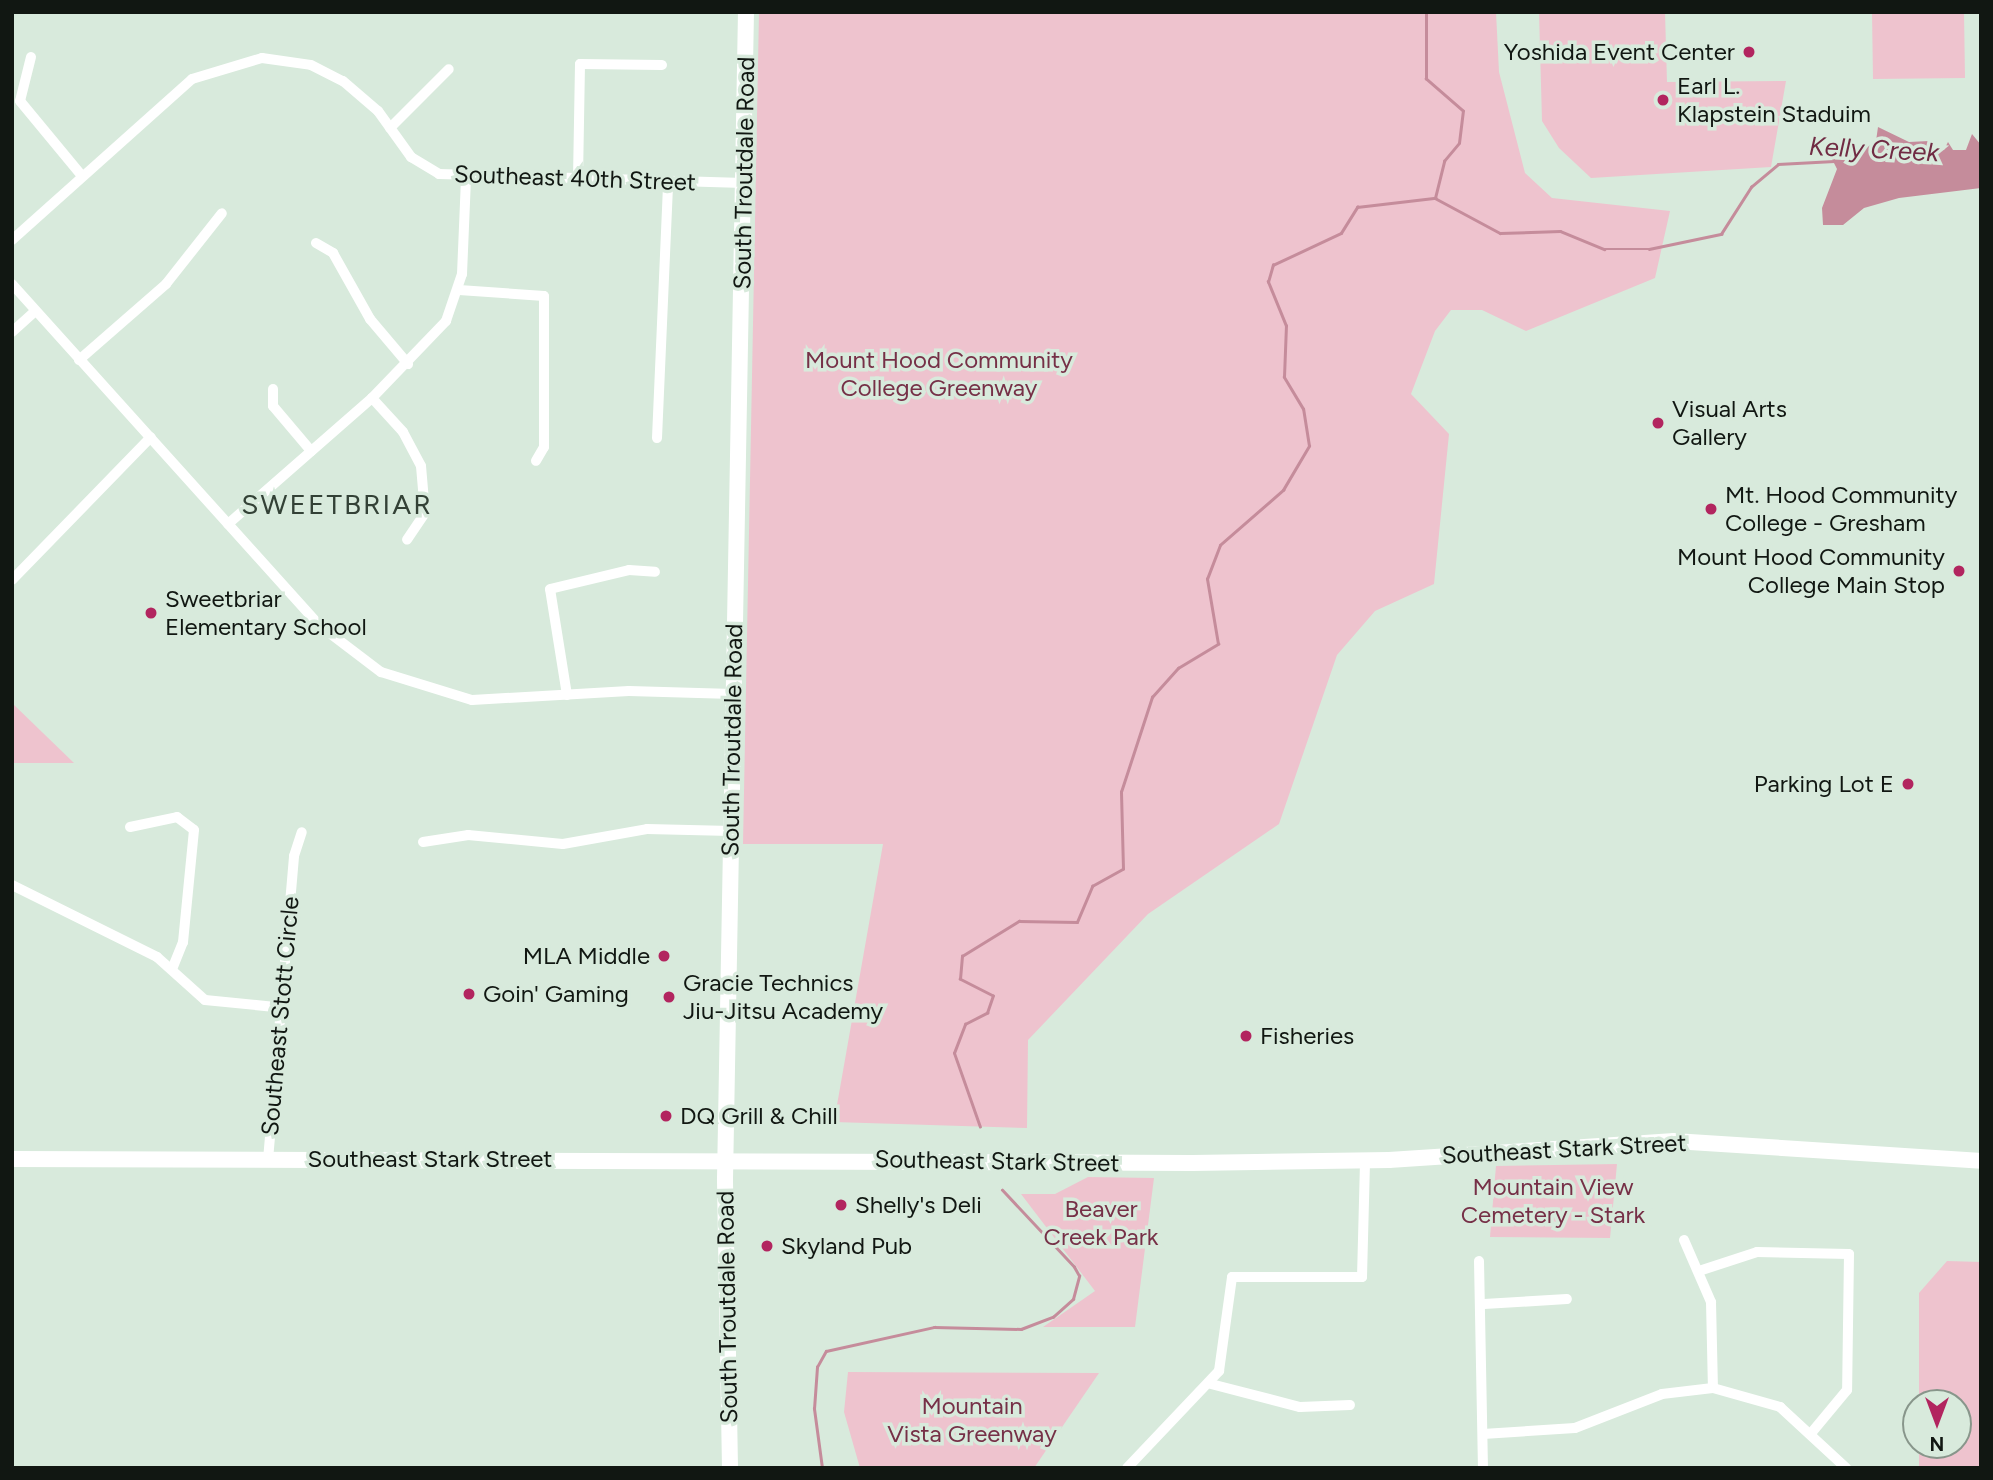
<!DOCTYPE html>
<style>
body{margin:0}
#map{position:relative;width:1993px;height:1480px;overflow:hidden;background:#d8eadc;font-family:Figtree,sans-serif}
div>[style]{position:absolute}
.green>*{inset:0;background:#eec3ce}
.water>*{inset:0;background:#c58c9b}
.stream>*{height:2.5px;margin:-1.25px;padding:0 1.25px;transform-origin:1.25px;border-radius:1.25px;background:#c58c9b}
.minor>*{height:10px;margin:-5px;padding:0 5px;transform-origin:5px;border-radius:5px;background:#fff}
.secondary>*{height:16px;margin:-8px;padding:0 8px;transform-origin:8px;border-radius:8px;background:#fff}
.dots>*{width:19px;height:19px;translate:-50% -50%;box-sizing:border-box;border:4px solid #d8eadc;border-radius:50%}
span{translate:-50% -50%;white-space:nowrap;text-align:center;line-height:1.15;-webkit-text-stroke:7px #d8eadc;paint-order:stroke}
.poi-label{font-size:24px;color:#111712}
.right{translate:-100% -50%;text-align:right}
.left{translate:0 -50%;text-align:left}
.street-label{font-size:24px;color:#111712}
.park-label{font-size:24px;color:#763047}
.water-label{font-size:26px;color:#702b43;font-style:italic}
.quarter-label{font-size:28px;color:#334136;letter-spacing:2px}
.frame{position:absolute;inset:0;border:14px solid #111712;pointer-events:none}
.north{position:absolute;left:1902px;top:1389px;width:70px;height:70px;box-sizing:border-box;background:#d8eadc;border:2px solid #88968b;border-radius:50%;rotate:180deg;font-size:19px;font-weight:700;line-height:28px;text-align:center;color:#111712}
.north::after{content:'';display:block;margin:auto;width:24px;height:32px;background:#b2255f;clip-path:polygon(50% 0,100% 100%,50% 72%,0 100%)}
</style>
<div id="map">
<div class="green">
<div style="clip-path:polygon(759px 12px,1496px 12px,1499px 72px,1525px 173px,1552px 198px,1670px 211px,1655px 278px,1526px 331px,1482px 310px,1451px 310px,1435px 331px,1411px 394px,1449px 434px,1434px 584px,1375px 611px,1337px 655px,1279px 824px,1148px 914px,1028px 1040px,1027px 1128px,834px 1122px,883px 844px,743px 844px)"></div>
<div style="clip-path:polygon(1539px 12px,1665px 12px,1667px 82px,1786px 81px,1771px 167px,1591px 178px,1559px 148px,1542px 121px)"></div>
<div style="clip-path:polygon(1872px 12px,1964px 12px,1965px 78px,1873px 79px)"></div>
<div style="clip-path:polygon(12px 703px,74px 763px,12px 763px)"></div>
<div style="clip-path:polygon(1617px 1164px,1610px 1238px,1490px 1237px,1496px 1166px)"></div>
<div style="clip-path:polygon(1088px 1177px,1154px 1178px,1135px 1327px,1043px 1327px,1095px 1291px,1021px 1194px,1055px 1194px)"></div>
<div style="clip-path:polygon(1947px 1261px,1981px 1262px,1981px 1468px,1919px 1468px,1919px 1445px,1958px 1445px,1958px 1403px,1919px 1403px,1919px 1293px)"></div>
<div style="clip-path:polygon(848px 1372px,849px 1372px,1099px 1373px,1034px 1468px,860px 1468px,844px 1412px)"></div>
</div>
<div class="water">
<div style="clip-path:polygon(1878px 127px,1909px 142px,1929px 141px,1928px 151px,1944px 150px,1948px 142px,1953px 150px,1966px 150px,1972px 134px,1981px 145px,1981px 188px,1899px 198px,1864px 208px,1843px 225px,1823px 225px,1822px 208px,1837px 169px,1832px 159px,1849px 156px,1854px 146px,1862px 151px,1876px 141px)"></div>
</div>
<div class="stream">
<div style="left:1435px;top:198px;width:74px;rotate:28.3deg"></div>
<div style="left:1500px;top:233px;width:60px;rotate:-1.9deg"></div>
<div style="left:1560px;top:231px;width:48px;rotate:22.2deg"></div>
<div style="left:1604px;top:249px;width:45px"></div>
<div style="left:1649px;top:249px;width:74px;rotate:-11.8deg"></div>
<div style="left:1721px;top:234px;width:56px;rotate:-57.4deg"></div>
<div style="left:1751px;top:187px;width:35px;rotate:-40deg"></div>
<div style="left:1778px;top:164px;width:56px;rotate:-3.1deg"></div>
<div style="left:980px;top:1127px;width:78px;rotate:-109.4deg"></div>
<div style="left:954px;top:1053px;width:31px;rotate:-69deg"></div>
<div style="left:965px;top:1024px;width:25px;rotate:-27deg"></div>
<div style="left:987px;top:1013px;width:18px;rotate:-71deg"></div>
<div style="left:993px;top:996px;width:37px;rotate:-153deg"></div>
<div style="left:960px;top:979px;width:23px;rotate:-85deg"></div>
<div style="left:962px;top:956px;width:67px;rotate:-31.6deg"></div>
<div style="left:1019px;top:921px;width:58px;rotate:1deg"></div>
<div style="left:1077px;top:922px;width:39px;rotate:-67deg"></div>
<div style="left:1092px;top:886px;width:35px;rotate:-29deg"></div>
<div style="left:1123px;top:869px;width:77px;rotate:-91.5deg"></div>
<div style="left:1121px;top:792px;width:100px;rotate:-71.9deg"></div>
<div style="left:1152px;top:697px;width:39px;rotate:-48deg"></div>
<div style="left:1178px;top:668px;width:47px;rotate:-31deg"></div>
<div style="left:1218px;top:644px;width:66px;rotate:-99.6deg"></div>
<div style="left:1207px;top:579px;width:36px;rotate:-69deg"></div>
<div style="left:1220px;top:545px;width:84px;rotate:-41.1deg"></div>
<div style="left:1283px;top:490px;width:51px;rotate:-59.4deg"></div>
<div style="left:1309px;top:446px;width:37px;rotate:-99deg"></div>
<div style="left:1303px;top:409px;width:37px;rotate:-121deg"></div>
<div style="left:1284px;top:377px;width:51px;rotate:-87.8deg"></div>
<div style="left:1286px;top:326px;width:48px;rotate:-112.2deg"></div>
<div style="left:1268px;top:282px;width:18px;rotate:-74deg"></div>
<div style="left:1273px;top:265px;width:75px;rotate:-25.2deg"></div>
<div style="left:1341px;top:233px;width:31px;rotate:-58deg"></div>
<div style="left:1357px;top:207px;width:79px;rotate:-6.6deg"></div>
<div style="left:1435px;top:198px;width:38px;rotate:-76deg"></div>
<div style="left:1444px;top:161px;width:23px;rotate:-50deg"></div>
<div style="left:1459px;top:143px;width:32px;rotate:-83deg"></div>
<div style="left:1463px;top:111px;width:49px;rotate:-139.1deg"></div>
<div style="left:1426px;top:79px;width:67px;rotate:-90deg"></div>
<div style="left:822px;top:1468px;width:60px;rotate:-97.7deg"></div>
<div style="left:814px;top:1409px;width:42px;rotate:-85.9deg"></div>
<div style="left:817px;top:1367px;width:18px;rotate:-61deg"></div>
<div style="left:826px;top:1351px;width:111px;rotate:-12.5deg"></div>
<div style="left:934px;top:1327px;width:87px;rotate:1.3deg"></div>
<div style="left:1021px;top:1329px;width:34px;rotate:-21deg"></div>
<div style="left:1053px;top:1317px;width:27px;rotate:-42deg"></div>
<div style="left:1073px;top:1299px;width:24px;rotate:-75deg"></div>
<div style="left:1079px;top:1276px;width:10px;rotate:-119deg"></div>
<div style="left:1074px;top:1267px;width:105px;rotate:-133.1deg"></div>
</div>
<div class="minor">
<div style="left:31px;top:57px;width:45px;rotate:104deg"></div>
<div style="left:20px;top:101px;width:97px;rotate:50.4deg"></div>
<div style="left:390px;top:128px;width:83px;rotate:-45deg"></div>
<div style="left:578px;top:179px;width:115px;rotate:-89deg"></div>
<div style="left:580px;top:64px;width:82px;rotate:0.7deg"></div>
<div style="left:12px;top:240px;width:241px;rotate:-41.8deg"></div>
<div style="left:192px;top:79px;width:73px;rotate:-16.7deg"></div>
<div style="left:262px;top:58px;width:49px;rotate:8.1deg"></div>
<div style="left:311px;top:65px;width:36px;rotate:27deg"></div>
<div style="left:343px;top:81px;width:46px;rotate:40.6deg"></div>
<div style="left:378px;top:111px;width:57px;rotate:54.3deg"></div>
<div style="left:411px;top:157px;width:33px;rotate:31deg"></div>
<div style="left:439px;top:174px;width:305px;rotate:1.7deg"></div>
<div style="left:316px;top:243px;width:20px;rotate:30deg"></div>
<div style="left:333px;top:253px;width:76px;rotate:60.7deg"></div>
<div style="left:370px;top:319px;width:59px;rotate:49.8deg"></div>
<div style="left:12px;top:284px;width:459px;rotate:48deg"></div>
<div style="left:319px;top:625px;width:78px;rotate:37.2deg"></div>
<div style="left:381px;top:672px;width:95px;rotate:17.1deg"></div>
<div style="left:472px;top:700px;width:157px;rotate:-3.3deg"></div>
<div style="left:629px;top:691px;width:104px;rotate:1.7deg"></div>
<div style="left:459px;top:290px;width:85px;rotate:4deg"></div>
<div style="left:544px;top:296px;width:151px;rotate:90deg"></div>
<div style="left:544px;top:447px;width:16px;rotate:120deg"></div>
<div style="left:12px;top:332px;width:31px;rotate:-42deg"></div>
<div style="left:79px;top:360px;width:116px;rotate:-41.1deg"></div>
<div style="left:166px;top:284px;width:90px;rotate:-51.7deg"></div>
<div style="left:273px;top:389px;width:17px;rotate:90deg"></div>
<div style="left:273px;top:406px;width:59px;rotate:49.8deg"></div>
<div style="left:372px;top:398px;width:46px;rotate:47.6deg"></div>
<div style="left:403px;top:432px;width:38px;rotate:62deg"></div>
<div style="left:421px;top:466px;width:47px;rotate:85.1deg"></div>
<div style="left:425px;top:513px;width:32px;rotate:124deg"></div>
<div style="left:657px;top:438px;width:257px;rotate:-87.5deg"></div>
<div style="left:228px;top:524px;width:191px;rotate:-41.2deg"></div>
<div style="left:372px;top:398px;width:107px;rotate:-46.1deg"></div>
<div style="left:446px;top:321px;width:50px;rotate:-71.2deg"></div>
<div style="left:462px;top:274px;width:97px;rotate:-87.6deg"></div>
<div style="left:12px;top:580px;width:199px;rotate:-45.8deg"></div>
<div style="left:567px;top:695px;width:107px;rotate:-99.1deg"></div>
<div style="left:550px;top:589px;width:81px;rotate:-13.5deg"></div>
<div style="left:629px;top:570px;width:26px;rotate:4deg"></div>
<div style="left:130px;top:827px;width:48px;rotate:-12deg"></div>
<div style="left:177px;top:817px;width:21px;rotate:37deg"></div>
<div style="left:194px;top:830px;width:113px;rotate:95.6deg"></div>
<div style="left:183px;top:942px;width:27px;rotate:112deg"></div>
<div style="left:423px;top:842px;width:46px;rotate:-8.8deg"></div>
<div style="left:468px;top:835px;width:95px;rotate:5.4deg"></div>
<div style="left:563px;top:844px;width:85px;rotate:-10.1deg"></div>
<div style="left:647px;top:829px;width:84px;rotate:1.4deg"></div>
<div style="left:12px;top:885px;width:162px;rotate:26.4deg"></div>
<div style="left:157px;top:957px;width:64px;rotate:41.9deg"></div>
<div style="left:205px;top:1000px;width:80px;rotate:5.7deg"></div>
<div style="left:268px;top:1160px;width:305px;rotate:-85.1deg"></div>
<div style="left:294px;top:856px;width:25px;rotate:-72deg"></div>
<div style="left:1684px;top:1240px;width:68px;rotate:66.5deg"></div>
<div style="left:1711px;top:1302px;width:86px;rotate:88.7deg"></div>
<div style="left:1479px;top:1261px;width:207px;rotate:88.9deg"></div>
<div style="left:1702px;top:1270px;width:58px;rotate:-18.1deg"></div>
<div style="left:1757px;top:1252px;width:92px;rotate:1.2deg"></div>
<div style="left:1849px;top:1254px;width:136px;rotate:90.8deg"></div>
<div style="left:1847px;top:1390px;width:53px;rotate:129.7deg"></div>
<div style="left:1484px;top:1304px;width:83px;rotate:-3.4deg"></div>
<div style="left:1211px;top:1384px;width:92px;rotate:14.5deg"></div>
<div style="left:1300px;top:1407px;width:50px;rotate:-2.3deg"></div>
<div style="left:1483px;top:1434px;width:92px;rotate:-3.7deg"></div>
<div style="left:1575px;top:1428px;width:93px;rotate:-21.3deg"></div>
<div style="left:1662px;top:1394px;width:51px;rotate:-6.7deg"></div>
<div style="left:1713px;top:1388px;width:70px;rotate:15.8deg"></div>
<div style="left:1780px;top:1407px;width:90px;rotate:42.7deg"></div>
<div style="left:1127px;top:1468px;width:134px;rotate:-46.5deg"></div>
<div style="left:1219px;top:1371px;width:95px;rotate:-82.1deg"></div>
<div style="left:1232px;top:1277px;width:130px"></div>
<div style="left:1362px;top:1277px;width:117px;rotate:-88.5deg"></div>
</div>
<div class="secondary">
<div style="left:12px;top:1159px;width:1180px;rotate:0.19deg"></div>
<div style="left:1192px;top:1163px;width:197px;rotate:-0.9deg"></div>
<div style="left:1389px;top:1160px;width:286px;rotate:-3.8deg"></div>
<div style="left:1674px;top:1141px;width:308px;rotate:3.7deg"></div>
<div style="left:730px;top:1468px;width:289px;rotate:-91deg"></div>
<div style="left:725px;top:1179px;width:1167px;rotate:-88.97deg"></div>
</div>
<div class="dots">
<div style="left:1749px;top:52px;background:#b2255f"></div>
<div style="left:1663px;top:100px;background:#b2255f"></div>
<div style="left:1658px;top:423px;background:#b2255f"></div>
<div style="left:1711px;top:509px;background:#b2255f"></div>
<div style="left:1959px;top:571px;background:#b2255f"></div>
<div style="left:151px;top:613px;background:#b2255f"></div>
<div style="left:1908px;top:784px;background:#b2255f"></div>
<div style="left:664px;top:956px;background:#b2255f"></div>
<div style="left:469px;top:994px;background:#b2255f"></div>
<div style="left:669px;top:997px;background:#b2255f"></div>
<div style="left:1246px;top:1036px;background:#b2255f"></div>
<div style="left:666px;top:1116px;background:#b2255f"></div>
<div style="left:841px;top:1205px;background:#b2255f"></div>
<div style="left:767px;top:1246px;background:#b2255f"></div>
</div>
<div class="poi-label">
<span class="right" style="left:1735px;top:52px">Yoshida Event Center</span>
<span class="left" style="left:1677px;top:100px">Earl L.<br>Klapstein Staduim</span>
<span class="left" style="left:1672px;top:423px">Visual Arts<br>Gallery</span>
<span class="left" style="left:1725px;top:509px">Mt. Hood Community<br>College - Gresham</span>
<span class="right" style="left:1945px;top:571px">Mount Hood Community<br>College Main Stop</span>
<span class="left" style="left:165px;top:613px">Sweetbriar<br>Elementary School</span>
<span class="right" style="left:1894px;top:784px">Parking Lot E</span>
<span class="right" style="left:650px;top:956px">MLA Middle</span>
<span class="left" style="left:683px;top:997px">Gracie Technics<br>Jiu-Jitsu Academy</span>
<span class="left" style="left:483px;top:994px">Goin' Gaming</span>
<span class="left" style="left:1260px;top:1036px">Fisheries</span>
<span class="left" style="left:680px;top:1116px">DQ Grill &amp; Chill</span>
<span class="left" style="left:855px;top:1205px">Shelly's Deli</span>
<span class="left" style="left:781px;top:1246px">Skyland Pub</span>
</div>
<div class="street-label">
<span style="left:744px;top:173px;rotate:-89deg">South Troutdale Road</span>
<span style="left:575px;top:178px;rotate:2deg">Southeast 40th Street</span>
<span style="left:732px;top:740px;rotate:-89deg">South Troutdale Road</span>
<span style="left:280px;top:1016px;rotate:-85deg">Southeast Stott Circle</span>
<span style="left:1564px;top:1149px;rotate:-3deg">Southeast Stark Street</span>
<span style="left:430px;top:1159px">Southeast Stark Street</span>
<span style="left:997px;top:1161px;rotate:1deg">Southeast Stark Street</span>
<span style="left:727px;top:1307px;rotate:-91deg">South Troutdale Road</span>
</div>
<div class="park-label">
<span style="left:939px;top:374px">Mount Hood Community<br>College Greenway</span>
<span style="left:1553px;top:1201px">Mountain View<br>Cemetery - Stark</span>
<span style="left:1101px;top:1223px">Beaver<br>Creek Park</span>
<span style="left:972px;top:1420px">Mountain<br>Vista Greenway</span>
</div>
<div class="water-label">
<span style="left:1874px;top:150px;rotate:3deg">Kelly Creek</span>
</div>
<div class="quarter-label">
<span style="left:337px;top:504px">SWEETBRIAR</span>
</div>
<div class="frame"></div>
<div class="north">N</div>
</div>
